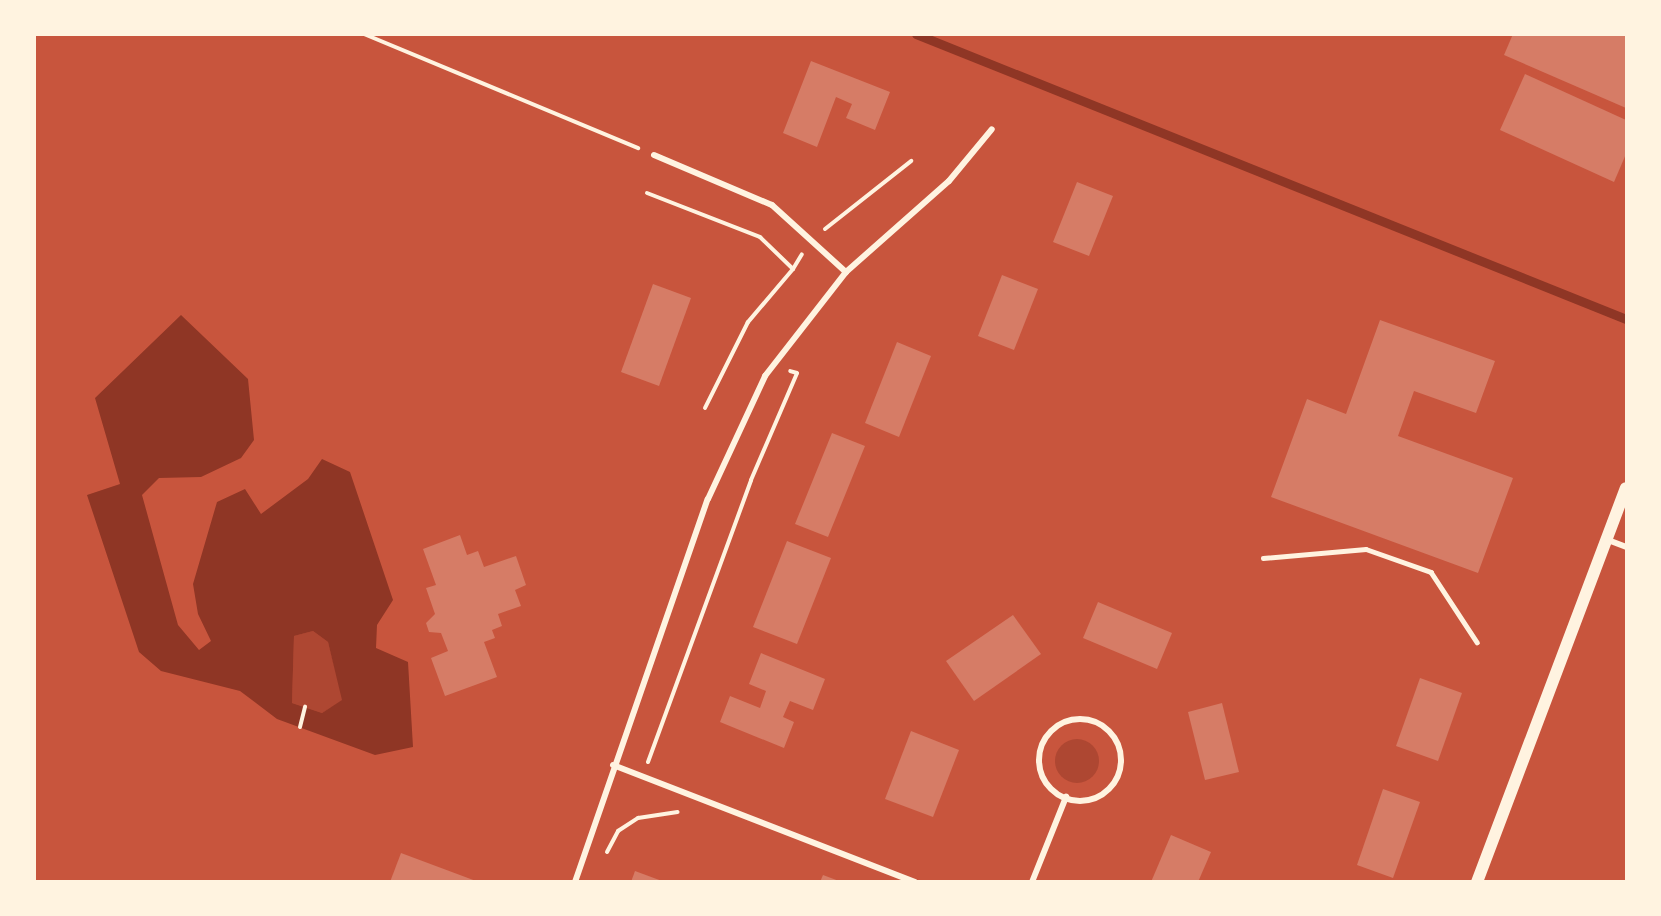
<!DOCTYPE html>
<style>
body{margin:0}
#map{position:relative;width:1661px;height:916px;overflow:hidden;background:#c8553d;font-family:Jost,sans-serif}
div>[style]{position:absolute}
.green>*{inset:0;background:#ae4732}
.round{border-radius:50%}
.water>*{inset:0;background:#8f3625}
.stream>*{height:9px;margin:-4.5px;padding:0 4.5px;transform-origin:4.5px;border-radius:4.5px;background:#8f3625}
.building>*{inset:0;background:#d67c66}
.path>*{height:4px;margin:-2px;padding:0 2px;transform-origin:2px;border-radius:2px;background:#fff3e0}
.service>*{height:4.5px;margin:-2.25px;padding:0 2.25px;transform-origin:2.25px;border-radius:2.25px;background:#fff3e0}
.minor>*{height:6px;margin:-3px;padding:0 3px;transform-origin:3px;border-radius:3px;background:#fff3e0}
.minor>.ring{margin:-3px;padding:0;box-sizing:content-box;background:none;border:6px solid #fff3e0;border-radius:50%}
.secondary>*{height:12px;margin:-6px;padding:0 6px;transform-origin:6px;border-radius:6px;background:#fff3e0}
span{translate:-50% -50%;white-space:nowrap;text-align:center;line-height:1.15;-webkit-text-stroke:5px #fff3e0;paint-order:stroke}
.frame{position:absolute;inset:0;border:36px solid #fff3e0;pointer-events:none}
</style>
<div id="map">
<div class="green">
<div style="clip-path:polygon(313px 631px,328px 642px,343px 700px,322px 713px,292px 703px,294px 636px)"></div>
<div class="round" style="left:1055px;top:739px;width:44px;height:44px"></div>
</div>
<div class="water">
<div style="clip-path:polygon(evenodd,181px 315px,248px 379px,254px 440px,241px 458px,201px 477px,159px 478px,142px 495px,178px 625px,199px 650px,211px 641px,198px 614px,193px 584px,217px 502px,245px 489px,261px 514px,308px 479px,322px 459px,350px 472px,393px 600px,377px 625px,376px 648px,408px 662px,413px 747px,375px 755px,277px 719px,240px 691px,161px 671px,139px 652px,87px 495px,120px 484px,95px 398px,181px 315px,313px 631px,328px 642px,342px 700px,322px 713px,292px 703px,294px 636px,313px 631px)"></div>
</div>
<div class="stream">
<div style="left:916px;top:34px;width:765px;rotate:21.87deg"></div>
</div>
<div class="building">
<div style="clip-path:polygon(1513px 34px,1626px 34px,1626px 108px,1504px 55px)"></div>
<div style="clip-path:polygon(811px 61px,890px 92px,875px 130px,846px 118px,852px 104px,836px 97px,817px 147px,783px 133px)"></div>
<div style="clip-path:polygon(1525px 74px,1626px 120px,1626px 154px,1614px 182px,1500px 130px)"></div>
<div style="clip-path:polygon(1077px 182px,1113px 196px,1089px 256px,1053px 242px)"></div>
<div style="clip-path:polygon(1002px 275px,1038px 289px,1014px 350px,978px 336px)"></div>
<div style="clip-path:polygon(653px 284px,691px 298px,659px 386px,621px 372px)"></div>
<div style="clip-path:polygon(1380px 320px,1495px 361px,1476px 413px,1414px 391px,1398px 436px,1513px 478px,1478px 573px,1271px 497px,1307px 399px,1346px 414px)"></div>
<div style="clip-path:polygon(897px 342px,931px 356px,899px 437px,865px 423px)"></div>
<div style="clip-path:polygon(832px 433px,865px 446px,828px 537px,795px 524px)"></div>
<div style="clip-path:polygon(460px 535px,467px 555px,478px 551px,484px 567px,516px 556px,526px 585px,515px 590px,521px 606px,498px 614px,502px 626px,492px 630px,495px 638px,484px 642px,497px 677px,445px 696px,431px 658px,448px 651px,441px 633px,429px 632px,426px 623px,435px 614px,426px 588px,436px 585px,423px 549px)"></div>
<div style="clip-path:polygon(787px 541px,831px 558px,797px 644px,753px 627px)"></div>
<div style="clip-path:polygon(1098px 602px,1172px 633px,1157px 669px,1083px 638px)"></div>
<div style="clip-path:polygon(1013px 615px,1041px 654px,974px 701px,946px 661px)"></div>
<div style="clip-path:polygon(761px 653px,825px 679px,813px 710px,790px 701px,783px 717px,794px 722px,784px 748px,720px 722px,730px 696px,760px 708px,766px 691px,749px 684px)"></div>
<div style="clip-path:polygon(1420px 678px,1462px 693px,1438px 761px,1396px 746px)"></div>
<div style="clip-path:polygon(1222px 703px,1239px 772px,1205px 780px,1188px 712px)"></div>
<div style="clip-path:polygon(911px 731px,959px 750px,933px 817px,885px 799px)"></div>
<div style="clip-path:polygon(1383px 789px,1420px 802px,1393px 878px,1357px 865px)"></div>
<div style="clip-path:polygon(1171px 835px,1211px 852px,1198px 882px,1151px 882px)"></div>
<div style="clip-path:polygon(401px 853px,476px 881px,476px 882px,390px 882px)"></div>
<div style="clip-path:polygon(635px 871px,662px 881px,662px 882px,631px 882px)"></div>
<div style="clip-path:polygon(823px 875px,839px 881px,839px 882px,820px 882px)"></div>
</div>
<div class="path">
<div style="left:364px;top:34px;width:297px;rotate:22.6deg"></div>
<div style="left:647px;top:193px;width:121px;rotate:21.3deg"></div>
<div style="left:760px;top:237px;width:46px;rotate:44.1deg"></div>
<div style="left:793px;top:269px;width:70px;rotate:130.3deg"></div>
<div style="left:748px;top:322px;width:96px;rotate:116.6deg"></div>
<div style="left:825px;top:229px;width:110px;rotate:-38.3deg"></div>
<div style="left:793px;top:269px;width:17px;rotate:-59deg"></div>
<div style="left:300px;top:727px;width:21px;rotate:-76deg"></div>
<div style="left:648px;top:762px;width:300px;rotate:-69.9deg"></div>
<div style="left:751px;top:480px;width:116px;rotate:-66.7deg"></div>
<div style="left:797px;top:373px;width:7px;rotate:-164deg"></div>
<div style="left:607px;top:852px;width:24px;rotate:-62deg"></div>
<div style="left:618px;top:831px;width:24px;rotate:-33deg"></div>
<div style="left:638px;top:818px;width:40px;rotate:-8.5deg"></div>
</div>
<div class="service">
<div style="left:1263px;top:558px;width:103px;rotate:-5deg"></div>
<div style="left:1366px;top:549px;width:69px;rotate:19.5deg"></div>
<div style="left:1431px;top:572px;width:84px;rotate:56.7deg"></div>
</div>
<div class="minor">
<div style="left:654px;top:155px;width:128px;rotate:23deg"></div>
<div style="left:772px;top:205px;width:100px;rotate:42.2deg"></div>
<div style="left:1608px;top:540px;width:19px;rotate:21deg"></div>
<div class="ring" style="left:1039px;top:719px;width:76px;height:76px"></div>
<div style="left:613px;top:765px;width:324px;rotate:21.2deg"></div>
<div style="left:575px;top:882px;width:405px;rotate:-70.9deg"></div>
<div style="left:708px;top:499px;width:136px;rotate:-65.1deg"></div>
<div style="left:765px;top:376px;width:132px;rotate:-52.1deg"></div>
<div style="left:846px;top:272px;width:137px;rotate:-41.5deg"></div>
<div style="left:949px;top:181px;width:67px;rotate:-50.4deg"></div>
<div style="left:1032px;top:882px;width:92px;rotate:-68.2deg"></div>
</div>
<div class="secondary">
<div style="left:1477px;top:882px;width:421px;rotate:-69.3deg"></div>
</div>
<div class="frame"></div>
</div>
